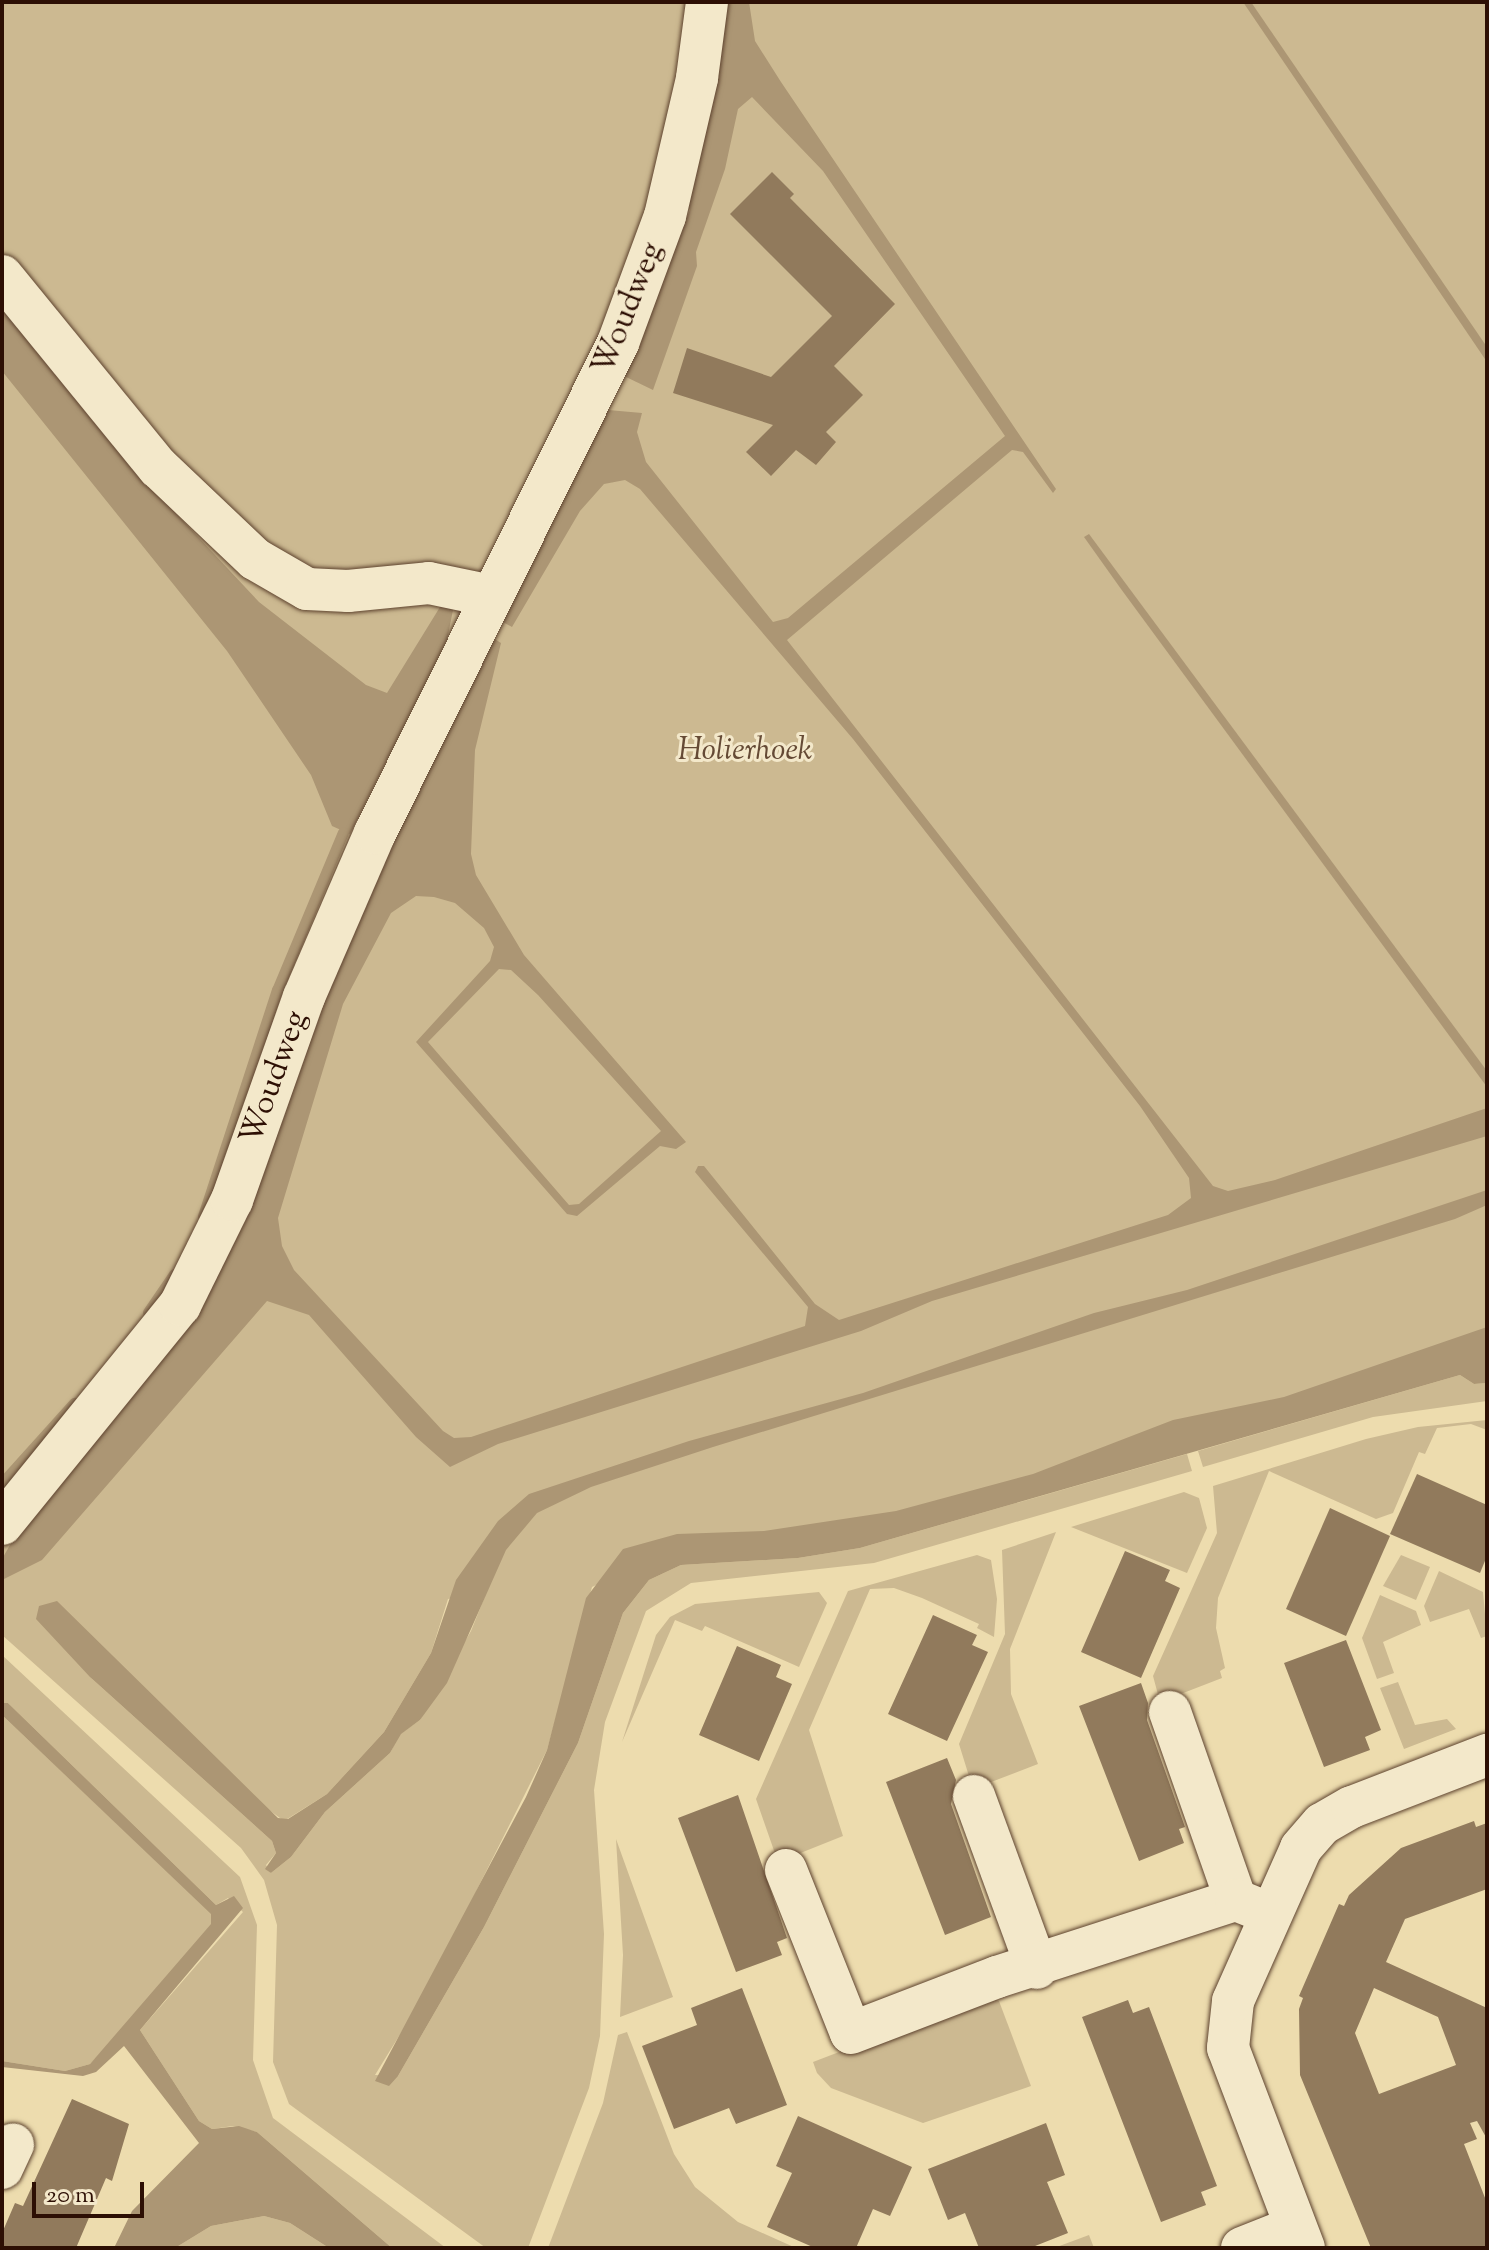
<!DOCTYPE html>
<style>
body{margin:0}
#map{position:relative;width:1489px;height:2250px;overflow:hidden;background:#eddcae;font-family:"Sorts Mill Goudy",serif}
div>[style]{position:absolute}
.green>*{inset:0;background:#ccb991}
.water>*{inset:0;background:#ac9674}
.stream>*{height:11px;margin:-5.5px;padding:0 5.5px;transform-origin:5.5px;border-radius:5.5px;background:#ac9674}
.building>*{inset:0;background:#917a5c}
.roads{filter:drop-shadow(0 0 2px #5d422e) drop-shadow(0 0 2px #5d422e)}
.minor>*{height:42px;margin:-21px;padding:0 21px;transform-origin:21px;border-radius:21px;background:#f3e8ca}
span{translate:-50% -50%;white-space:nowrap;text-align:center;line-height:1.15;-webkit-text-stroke:6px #f3e8ca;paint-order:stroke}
.street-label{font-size:32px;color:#2d0f04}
.park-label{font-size:32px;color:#654a35;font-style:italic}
.frame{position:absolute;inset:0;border:4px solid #2d0f04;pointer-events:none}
.scale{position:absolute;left:32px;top:2182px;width:112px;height:36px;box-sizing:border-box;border:4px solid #2d0f04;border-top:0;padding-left:10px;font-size:24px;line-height:28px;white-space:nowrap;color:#2d0f04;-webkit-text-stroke:6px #f3e8ca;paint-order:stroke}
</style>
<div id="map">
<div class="green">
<div style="clip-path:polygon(evenodd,2px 2px,1487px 2px,1487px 1362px,850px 1533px,647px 1560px,592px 1587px,547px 1750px,423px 1997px,375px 2075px,398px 2076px,484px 1927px,578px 1743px,623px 1613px,649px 1580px,681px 1565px,798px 1558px,860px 1548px,1187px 1454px,1192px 1471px,874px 1563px,691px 1583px,646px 1611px,605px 1722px,594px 1790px,604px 1934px,600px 2036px,589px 2088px,528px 2248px,486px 2248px,289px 2104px,273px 2062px,277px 1925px,264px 1880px,241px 1848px,2px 1635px,2px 2px,487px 1591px,471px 1631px,420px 1720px,400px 1734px,390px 1753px,325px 1812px,291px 1857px,271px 1873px,266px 1865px,276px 1853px,272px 1841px,90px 1677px,284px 1821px,327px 1794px,384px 1732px,431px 1653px,448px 1599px,487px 1591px)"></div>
<div style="clip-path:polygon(1460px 1375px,1474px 1384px,1487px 1383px,1487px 1401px,1373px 1417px,1203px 1467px,1198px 1451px)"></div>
<div style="clip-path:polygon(1487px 1420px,1487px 1430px,1471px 1424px,1437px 1428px,1425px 1454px,1419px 1452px,1393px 1513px,1376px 1519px,1269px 1471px,1218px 1598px,1216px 1628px,1225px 1668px,1220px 1671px,1222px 1678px,1160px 1702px,1153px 1676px,1217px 1533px,1213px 1486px,1366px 1439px,1418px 1427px)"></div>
<div style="clip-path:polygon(1184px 1492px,1199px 1498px,1207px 1528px,1187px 1573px,1071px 1527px)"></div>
<div style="clip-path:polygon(1056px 1532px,1010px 1649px,1011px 1694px,1038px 1764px,973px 1789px,959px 1744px,1005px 1634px,1002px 1550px)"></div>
<div style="clip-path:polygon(977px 1555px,991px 1560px,997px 1599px,994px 1637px,977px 1628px,979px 1624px,922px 1598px,894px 1588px,870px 1589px,809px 1730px,843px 1836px,778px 1862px,756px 1799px,848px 1591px)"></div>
<div style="clip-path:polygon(1401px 1555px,1430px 1567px,1416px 1600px,1383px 1586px)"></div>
<div style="clip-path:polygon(1439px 1571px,1483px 1592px,1487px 1636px,1481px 1638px,1469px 1609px,1430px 1622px,1424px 1606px)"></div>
<div style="clip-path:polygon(819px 1592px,827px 1603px,799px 1667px,705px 1626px,702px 1631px,675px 1620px,622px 1742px,656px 1635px,670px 1617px,695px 1604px)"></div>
<div style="clip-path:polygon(1380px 1595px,1416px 1611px,1421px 1625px,1383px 1642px,1394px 1673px,1377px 1679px,1362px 1638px)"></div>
<div style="clip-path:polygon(2px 1655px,240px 1877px,257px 1925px,253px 2060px,273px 2118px,446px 2248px,392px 2248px,257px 2132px,233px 2126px,212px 2129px,199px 2121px,140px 2030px,243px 1912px,228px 1898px,216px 1905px,8px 1703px,2px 1703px)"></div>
<div style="clip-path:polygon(1398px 1682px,1415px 1725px,1447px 1719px,1456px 1729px,1404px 1749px,1380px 1688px)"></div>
<div style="clip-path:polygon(2px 1715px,211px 1913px,212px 1924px,123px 2029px,90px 2064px,65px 2071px,2px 2061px)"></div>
<div style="clip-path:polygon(616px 1839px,673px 1997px,620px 2017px,623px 1955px)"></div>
<div style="clip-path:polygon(988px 1995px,999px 2001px,1031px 2086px,923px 2123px,831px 2088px,817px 2073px,813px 2062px)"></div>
<div style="clip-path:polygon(627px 2032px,674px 2154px,695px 2187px,738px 2222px,796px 2248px,548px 2248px,603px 2103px,618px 2035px)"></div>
<div style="clip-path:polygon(264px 2216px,290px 2223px,329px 2248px,175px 2248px,211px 2226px)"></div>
<div style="clip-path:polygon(1089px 2235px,1094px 2248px,1054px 2248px)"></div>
</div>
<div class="water">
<div style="clip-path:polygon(evenodd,724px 2px,749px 2px,755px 41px,781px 82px,1056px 489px,1053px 493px,1023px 452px,1012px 450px,787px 640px,1213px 1186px,1228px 1191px,1275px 1180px,1487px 1108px,1487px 1136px,932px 1301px,861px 1331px,498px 1444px,450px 1467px,416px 1437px,309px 1315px,267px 1301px,42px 1560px,2px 1580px,2px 1559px,14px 1538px,131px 1393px,325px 970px,493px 638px,501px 643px,475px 750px,471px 854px,476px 875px,524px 955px,686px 1142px,676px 1149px,660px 1146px,577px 1216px,567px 1214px,416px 1042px,490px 961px,494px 947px,484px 928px,455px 903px,434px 897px,416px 896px,391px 913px,343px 1004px,278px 1218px,282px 1246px,294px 1270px,443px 1431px,454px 1438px,471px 1437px,805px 1326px,808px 1307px,695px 1172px,698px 1166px,704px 1166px,815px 1304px,839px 1320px,1168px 1215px,1191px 1198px,1189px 1178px,1140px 1106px,853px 739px,640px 489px,625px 480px,604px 484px,580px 511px,512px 627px,503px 622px,608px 410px,642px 413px,637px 432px,646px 462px,773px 622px,788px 618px,1005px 436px,823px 171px,752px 97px,738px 109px,725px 169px,696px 252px,697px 266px,653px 390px,622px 375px,690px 210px,686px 204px,724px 2px,499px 969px,511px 970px,538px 995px,661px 1131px,579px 1204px,569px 1205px,428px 1042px,499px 969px)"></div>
<div style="clip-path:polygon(1243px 2px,1251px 2px,1487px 347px,1487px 362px)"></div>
<div style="clip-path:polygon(2px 306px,156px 492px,259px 602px,366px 685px,387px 693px,440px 607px,454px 605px,447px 640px,350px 834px,332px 826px,311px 775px,227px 651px,2px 371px)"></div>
<div style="clip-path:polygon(1089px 534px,1487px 1071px,1487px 1087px,1121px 589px,1084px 537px)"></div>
<div style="clip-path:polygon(1487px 1190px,1487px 1205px,1455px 1219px,713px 1447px,591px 1487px,537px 1513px,506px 1550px,447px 1683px,420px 1720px,401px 1734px,390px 1753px,325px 1812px,291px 1857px,271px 1873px,265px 1869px,276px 1853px,272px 1841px,90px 1677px,36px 1619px,39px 1606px,57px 1601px,278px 1818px,288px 1819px,327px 1794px,384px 1732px,431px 1653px,456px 1580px,498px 1521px,529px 1494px,689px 1441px,863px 1393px,1094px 1313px,1187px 1290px)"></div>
<div style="clip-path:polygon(1487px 1327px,1487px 1383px,1474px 1384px,1460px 1375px,860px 1548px,798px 1558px,681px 1565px,649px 1580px,623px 1613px,578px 1743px,484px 1927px,398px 2076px,389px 2086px,375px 2081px,526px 1797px,547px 1750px,586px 1598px,623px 1549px,677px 1534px,764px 1531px,896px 1511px,1033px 1474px,1173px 1420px,1284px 1397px)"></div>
<div style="clip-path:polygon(2px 1703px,8px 1703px,216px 1905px,234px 1896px,243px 1908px,140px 2030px,199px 2121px,212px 2129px,239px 2126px,257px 2132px,392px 2248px,329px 2248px,290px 2223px,264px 2216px,211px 2226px,175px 2248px,114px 2248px,132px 2211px,199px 2143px,124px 2046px,96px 2072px,83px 2076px,2px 2067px,2px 2061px,65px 2071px,90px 2064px,211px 1924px,211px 1914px,2px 1715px)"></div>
</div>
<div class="stream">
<div style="left:203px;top:1216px;width:238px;rotate:-71.9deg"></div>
<div style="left:277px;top:990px;width:171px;rotate:-67.3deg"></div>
<div style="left:148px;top:1312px;width:46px;rotate:-55.6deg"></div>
<div style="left:2px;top:1483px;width:108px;rotate:-48deg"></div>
</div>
<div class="building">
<div style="clip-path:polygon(772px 172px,794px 194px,790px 198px,895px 304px,834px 366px,863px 395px,826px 432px,836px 442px,816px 465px,796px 450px,771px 476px,746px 452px,773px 425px,673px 393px,687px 348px,771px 377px,832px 316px,730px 214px)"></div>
<div style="clip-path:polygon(1417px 1474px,1487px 1505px,1487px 1556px,1480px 1573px,1390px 1534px)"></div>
<div style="clip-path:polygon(1330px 1508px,1390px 1536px,1346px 1636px,1286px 1609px)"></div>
<div style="clip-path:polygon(1125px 1551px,1170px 1570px,1165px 1581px,1180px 1588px,1141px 1678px,1081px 1652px)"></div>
<div style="clip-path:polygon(933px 1615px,977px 1635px,972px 1645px,988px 1652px,947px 1741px,888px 1714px)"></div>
<div style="clip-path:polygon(1346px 1640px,1381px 1730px,1365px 1737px,1370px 1750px,1324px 1767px,1284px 1663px)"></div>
<div style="clip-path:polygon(737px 1646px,781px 1665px,776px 1677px,792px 1684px,759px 1761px,699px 1735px)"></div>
<div style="clip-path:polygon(1141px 1683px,1148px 1703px,1147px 1720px,1185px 1827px,1179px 1829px,1184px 1843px,1139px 1861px,1079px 1706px)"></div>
<div style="clip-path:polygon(947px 1758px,956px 1780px,951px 1804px,991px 1917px,945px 1935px,886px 1782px)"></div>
<div style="clip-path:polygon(738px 1795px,787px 1938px,777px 1942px,782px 1955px,736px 1972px,678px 1818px)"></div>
<div style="clip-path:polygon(evenodd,1474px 1821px,1476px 1827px,1487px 1823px,1487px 1889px,1405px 1919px,1386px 1962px,1487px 2008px,1487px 2139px,1477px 2121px,1470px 2123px,1477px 2139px,1464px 2144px,1487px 2203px,1487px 2248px,1371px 2248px,1300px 2075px,1299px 2009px,1303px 1998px,1299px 1996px,1339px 1904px,1344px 1906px,1349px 1895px,1401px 1848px,1474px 1821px,1374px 1988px,1438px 2017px,1456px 2065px,1379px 2094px,1355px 2033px,1374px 1988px)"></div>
<div style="clip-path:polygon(742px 1988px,787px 2105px,736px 2124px,729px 2108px,674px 2129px,642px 2046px,697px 2025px,691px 2008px)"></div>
<div style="clip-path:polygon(1128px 2000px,1133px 2013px,1149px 2007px,1217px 2186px,1201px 2192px,1206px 2205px,1161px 2222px,1082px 2017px)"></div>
<div style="clip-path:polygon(72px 2099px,129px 2124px,112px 2181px,106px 2178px,76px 2248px,2px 2248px,2px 2233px,15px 2203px,23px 2206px)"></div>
<div style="clip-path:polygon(798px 2116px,912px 2167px,890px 2216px,873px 2209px,856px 2248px,815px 2248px,767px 2227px,792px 2173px,776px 2166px)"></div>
<div style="clip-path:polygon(1046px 2123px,1065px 2175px,1047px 2182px,1068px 2233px,1030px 2248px,979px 2248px,965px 2213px,948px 2220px,928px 2169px)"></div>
</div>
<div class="roads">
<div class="minor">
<div style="left:2px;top:276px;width:247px;rotate:50.8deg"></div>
<div style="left:158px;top:467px;width:134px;rotate:43.5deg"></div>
<div style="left:255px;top:559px;width:60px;rotate:30deg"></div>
<div style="left:307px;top:589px;width:41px;rotate:2.8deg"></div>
<div style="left:348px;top:591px;width:81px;rotate:-5.6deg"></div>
<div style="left:429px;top:583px;width:63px;rotate:11.8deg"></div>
<div style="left:2px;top:1524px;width:282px;rotate:-50.9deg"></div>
<div style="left:180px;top:1305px;width:117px;rotate:-63.7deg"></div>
<div style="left:232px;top:1200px;width:215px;rotate:-70.5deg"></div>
<div style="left:304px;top:997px;width:179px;rotate:-66.6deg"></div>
<div style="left:375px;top:833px;width:547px;rotate:-63.62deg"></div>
<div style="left:618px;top:343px;width:135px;rotate:-69.7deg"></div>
<div style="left:665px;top:216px;width:142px;rotate:-76.9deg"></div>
<div style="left:697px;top:78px;width:77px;rotate:-82.5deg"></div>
<div style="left:1170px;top:1712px;width:199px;rotate:70.7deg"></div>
<div style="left:974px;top:1796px;width:183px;rotate:69.9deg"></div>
<div style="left:786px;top:1870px;width:175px;rotate:68.3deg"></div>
<div style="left:851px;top:2033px;width:156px;rotate:-21deg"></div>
<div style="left:997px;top:1977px;width:251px;rotate:-17.9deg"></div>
<div style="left:1236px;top:1900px;width:35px;rotate:22deg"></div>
<div style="left:2px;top:2168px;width:26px;rotate:-65deg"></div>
<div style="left:1242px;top:2248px;width:57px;rotate:-21.6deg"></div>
<div style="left:1304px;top:2248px;width:214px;rotate:-110.8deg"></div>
<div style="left:1228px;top:2048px;width:47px;rotate:-83.9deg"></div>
<div style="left:1233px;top:2001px;width:167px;rotate:-66deg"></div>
<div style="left:1301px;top:1848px;width:32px;rotate:-49deg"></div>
<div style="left:1322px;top:1824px;width:34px;rotate:-30deg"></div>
<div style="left:1352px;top:1807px;width:145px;rotate:-21.1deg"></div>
</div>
</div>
<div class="street-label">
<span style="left:629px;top:309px;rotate:-68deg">Woudweg</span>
<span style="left:275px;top:1078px;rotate:-70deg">Woudweg</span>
</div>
<div class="park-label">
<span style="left:745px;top:751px">Holierhoek</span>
</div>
<div class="frame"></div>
<div class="scale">20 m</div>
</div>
